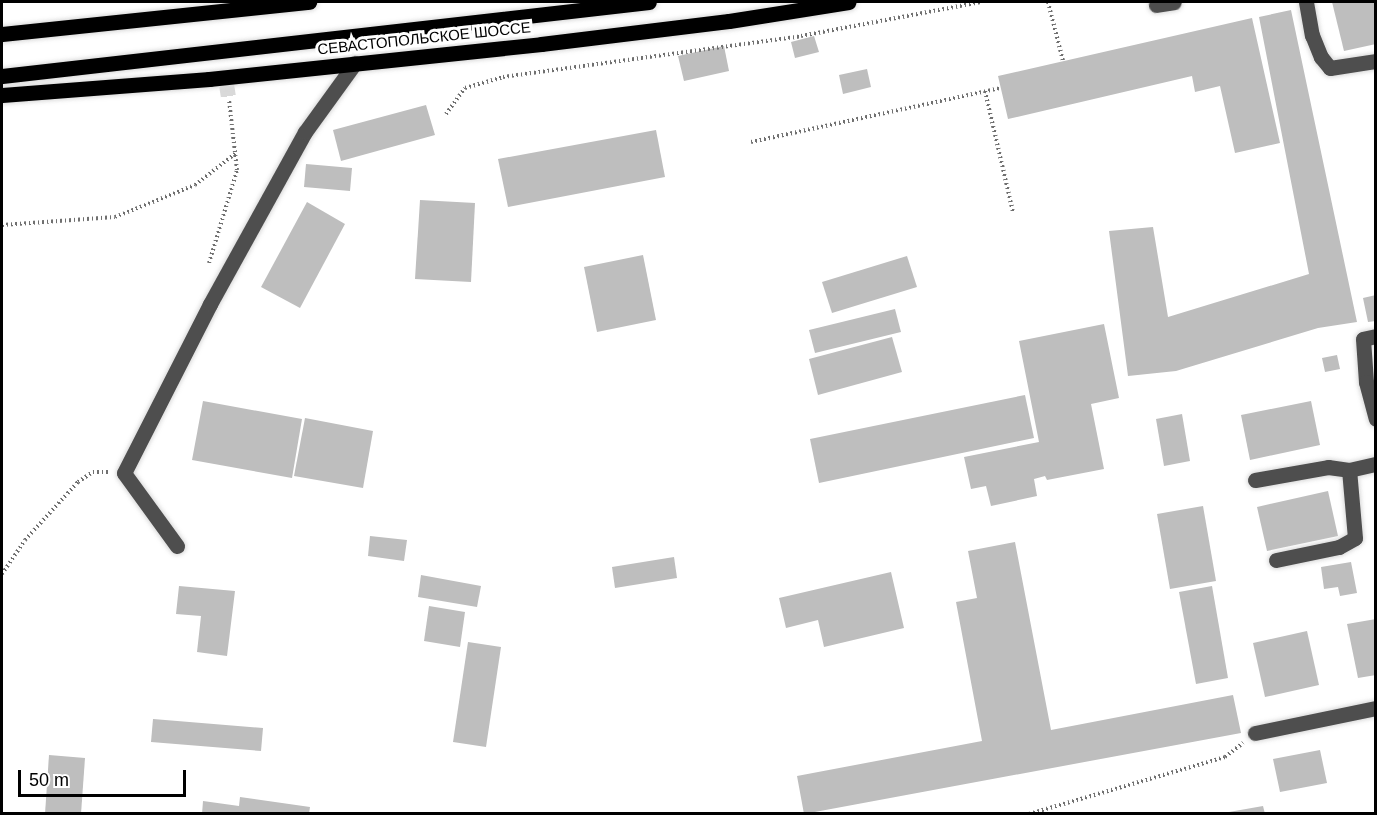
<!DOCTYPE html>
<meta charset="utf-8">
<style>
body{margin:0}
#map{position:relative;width:1377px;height:815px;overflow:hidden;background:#fff;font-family:Arial,sans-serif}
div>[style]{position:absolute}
.building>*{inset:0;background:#bebebe}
.minor-tunnel>*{height:15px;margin-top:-7.5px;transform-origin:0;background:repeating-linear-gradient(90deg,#d9d9d9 0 15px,transparent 0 23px)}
.path>*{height:4px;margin-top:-2px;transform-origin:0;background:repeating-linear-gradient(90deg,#707070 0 1.5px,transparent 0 4.5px)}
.roads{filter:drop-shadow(0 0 2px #dbdbdb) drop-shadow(0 0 2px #dbdbdb)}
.minor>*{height:15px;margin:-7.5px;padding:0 7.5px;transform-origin:7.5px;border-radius:7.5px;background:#4e4e4e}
.major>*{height:15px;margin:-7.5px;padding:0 7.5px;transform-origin:7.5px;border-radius:7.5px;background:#000}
span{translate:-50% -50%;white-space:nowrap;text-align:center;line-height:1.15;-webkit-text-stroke:6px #fff;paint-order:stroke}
.street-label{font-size:15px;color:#000}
.frame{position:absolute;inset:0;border:3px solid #000;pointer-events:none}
.scale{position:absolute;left:18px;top:770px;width:168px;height:27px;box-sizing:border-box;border:3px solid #000;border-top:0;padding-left:8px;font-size:18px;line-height:21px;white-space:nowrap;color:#000;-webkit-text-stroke:4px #fff;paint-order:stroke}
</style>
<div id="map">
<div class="building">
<div style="clip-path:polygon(1332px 2px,1376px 2px,1376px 44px,1344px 51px)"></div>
<div style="clip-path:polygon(1291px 10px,1357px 322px,1318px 328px,1176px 371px,1128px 376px,1109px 231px,1153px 227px,1168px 317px,1309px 274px,1259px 17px)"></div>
<div style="clip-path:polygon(1252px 18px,1280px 143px,1235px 153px,1220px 86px,1195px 92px,1192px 76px,1008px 119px,998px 76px)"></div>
<div style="clip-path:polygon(814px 36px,819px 52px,795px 58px,791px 42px)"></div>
<div style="clip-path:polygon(724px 46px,729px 71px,684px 81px,678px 56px)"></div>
<div style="clip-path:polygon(867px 69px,871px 87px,843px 94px,839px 75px)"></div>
<div style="clip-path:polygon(426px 105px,435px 135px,341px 161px,333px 130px)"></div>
<div style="clip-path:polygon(656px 130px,665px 177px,508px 207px,498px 159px)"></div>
<div style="clip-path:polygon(306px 164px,352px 168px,350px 191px,304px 187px)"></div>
<div style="clip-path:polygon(420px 200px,475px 203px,471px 282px,415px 279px)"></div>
<div style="clip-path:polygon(307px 202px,345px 224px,300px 308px,261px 287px)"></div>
<div style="clip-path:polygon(643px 255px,656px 320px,597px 332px,584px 267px)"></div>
<div style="clip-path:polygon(907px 256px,917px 287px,832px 313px,822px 282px)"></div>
<div style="clip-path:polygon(1376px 295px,1376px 321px,1368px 322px,1363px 298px)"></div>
<div style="clip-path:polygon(895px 309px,901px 332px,815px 353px,809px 330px)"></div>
<div style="clip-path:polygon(1104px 324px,1119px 398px,1091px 404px,1104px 469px,1047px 480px,1045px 476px,1034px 479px,1037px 496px,991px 506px,986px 486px,971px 489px,964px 457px,1039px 442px,1019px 341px)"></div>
<div style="clip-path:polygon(892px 337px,902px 372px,818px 395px,809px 359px)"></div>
<div style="clip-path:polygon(1337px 355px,1340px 369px,1325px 372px,1322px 358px)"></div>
<div style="clip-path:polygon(1025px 395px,1034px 438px,819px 483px,810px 439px)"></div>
<div style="clip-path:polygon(203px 401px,302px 419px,292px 478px,192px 460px)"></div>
<div style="clip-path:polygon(1311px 401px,1320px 445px,1250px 460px,1241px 415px)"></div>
<div style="clip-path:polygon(1182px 414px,1190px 461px,1164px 466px,1156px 419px)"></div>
<div style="clip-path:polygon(305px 418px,373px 431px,363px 488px,294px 476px)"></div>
<div style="clip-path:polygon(1328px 491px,1338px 536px,1267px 551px,1257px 507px)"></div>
<div style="clip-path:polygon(1203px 506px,1216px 581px,1170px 589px,1157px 514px)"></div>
<div style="clip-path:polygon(370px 536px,407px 540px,404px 561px,368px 556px)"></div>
<div style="clip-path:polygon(1015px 542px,1051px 730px,1233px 695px,1241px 733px,804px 814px,797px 776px,982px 741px,956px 602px,977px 598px,968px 551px)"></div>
<div style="clip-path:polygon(674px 557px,677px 578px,615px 588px,612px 567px)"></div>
<div style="clip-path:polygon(1351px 562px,1357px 593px,1340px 596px,1338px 587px,1324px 589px,1321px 567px)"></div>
<div style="clip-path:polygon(891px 572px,904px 628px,824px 647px,818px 620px,786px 628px,779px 598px)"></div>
<div style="clip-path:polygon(421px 575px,481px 586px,477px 607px,418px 597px)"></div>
<div style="clip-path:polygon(179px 586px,235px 591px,227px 656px,197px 652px,201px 616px,176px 614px)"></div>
<div style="clip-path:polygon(1212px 586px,1228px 678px,1196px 684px,1179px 592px)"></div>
<div style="clip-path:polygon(429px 606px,465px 612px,460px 647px,424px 641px)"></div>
<div style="clip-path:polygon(1376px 619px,1376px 675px,1358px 678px,1347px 624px)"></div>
<div style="clip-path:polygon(1307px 631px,1319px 685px,1265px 697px,1253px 643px)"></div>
<div style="clip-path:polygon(468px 642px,501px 647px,486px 747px,453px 742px)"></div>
<div style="clip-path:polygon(153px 719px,263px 728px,261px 751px,151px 742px)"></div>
<div style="clip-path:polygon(1320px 750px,1327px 783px,1280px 792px,1273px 759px)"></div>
<div style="clip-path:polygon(49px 755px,85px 758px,81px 814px,45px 814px)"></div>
<div style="clip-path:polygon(240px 797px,310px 807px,309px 814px,202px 814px,203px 801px,239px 806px)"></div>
<div style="clip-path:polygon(1263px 806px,1265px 814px,1229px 814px,1229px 812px)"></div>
</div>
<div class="minor-tunnel">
<div style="left:226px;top:81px;width:19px;rotate:81deg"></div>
</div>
<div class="path">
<div style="left:1048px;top:2px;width:61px;rotate:75.7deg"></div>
<div style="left:985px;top:91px;width:124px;rotate:77deg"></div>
<div style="left:446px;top:114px;width:32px;rotate:-54deg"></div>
<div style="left:465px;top:88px;width:40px;rotate:-16deg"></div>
<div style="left:503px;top:77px;width:301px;rotate:-7.8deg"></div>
<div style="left:801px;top:36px;width:183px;rotate:-10.7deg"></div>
<div style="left:751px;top:142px;width:256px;rotate:-12.2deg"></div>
<div style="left:2px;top:225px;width:113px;rotate:-4deg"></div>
<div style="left:115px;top:217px;width:86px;rotate:-21.8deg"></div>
<div style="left:195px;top:185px;width:52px;rotate:-38deg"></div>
<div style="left:209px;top:263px;width:97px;rotate:-73.2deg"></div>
<div style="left:237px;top:170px;width:70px;rotate:-96.5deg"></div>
<div style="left:2px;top:574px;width:41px;rotate:-55.9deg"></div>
<div style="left:25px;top:540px;width:79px;rotate:-47.6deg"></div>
<div style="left:78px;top:482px;width:18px;rotate:-34deg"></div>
<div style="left:93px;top:472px;width:15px"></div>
<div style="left:1029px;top:814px;width:204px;rotate:-16.2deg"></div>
<div style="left:1225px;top:757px;width:23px;rotate:-38deg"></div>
</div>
<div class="roads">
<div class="minor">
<div style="left:1306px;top:2px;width:34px;rotate:80deg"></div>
<div style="left:1312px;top:35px;width:24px;rotate:68deg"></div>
<div style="left:1321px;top:57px;width:14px;rotate:51deg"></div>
<div style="left:1330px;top:68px;width:47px;rotate:-8.7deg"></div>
<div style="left:1156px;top:5px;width:18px;rotate:-9deg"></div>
<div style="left:1376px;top:336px;width:13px;rotate:167deg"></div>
<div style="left:1363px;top:339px;width:43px;rotate:86deg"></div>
<div style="left:1366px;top:382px;width:38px;rotate:75deg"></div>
<div style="left:1255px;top:480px;width:74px;rotate:-10.1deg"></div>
<div style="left:1328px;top:467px;width:21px;rotate:8deg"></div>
<div style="left:177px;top:546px;width:90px;rotate:-126deg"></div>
<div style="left:124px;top:473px;width:190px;rotate:-63deg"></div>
<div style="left:210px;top:304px;width:196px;rotate:-61.1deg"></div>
<div style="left:305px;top:132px;width:85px;rotate:-54.1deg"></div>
<div style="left:1276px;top:560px;width:64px;rotate:-11.7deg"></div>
<div style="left:1339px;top:547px;width:18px;rotate:-29deg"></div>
<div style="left:1355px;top:538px;width:68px;rotate:-95deg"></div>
<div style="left:1349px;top:470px;width:28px;rotate:-13deg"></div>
<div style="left:1255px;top:733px;width:124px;rotate:-11.7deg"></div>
</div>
<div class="major">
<div style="left:2px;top:34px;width:309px;rotate:-6deg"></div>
<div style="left:2px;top:76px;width:651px;rotate:-6.52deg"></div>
<div style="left:2px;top:95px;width:208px;rotate:-4.4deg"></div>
<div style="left:209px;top:79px;width:334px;rotate:-6deg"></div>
<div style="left:541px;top:44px;width:189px;rotate:-7deg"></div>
<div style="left:729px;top:21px;width:121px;rotate:-9deg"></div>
</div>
</div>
<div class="street-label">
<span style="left:424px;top:38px;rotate:-6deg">СЕВАСТОПОЛЬСКОЕ ШОССЕ</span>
</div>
<div class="frame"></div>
<div class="scale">50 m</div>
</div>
